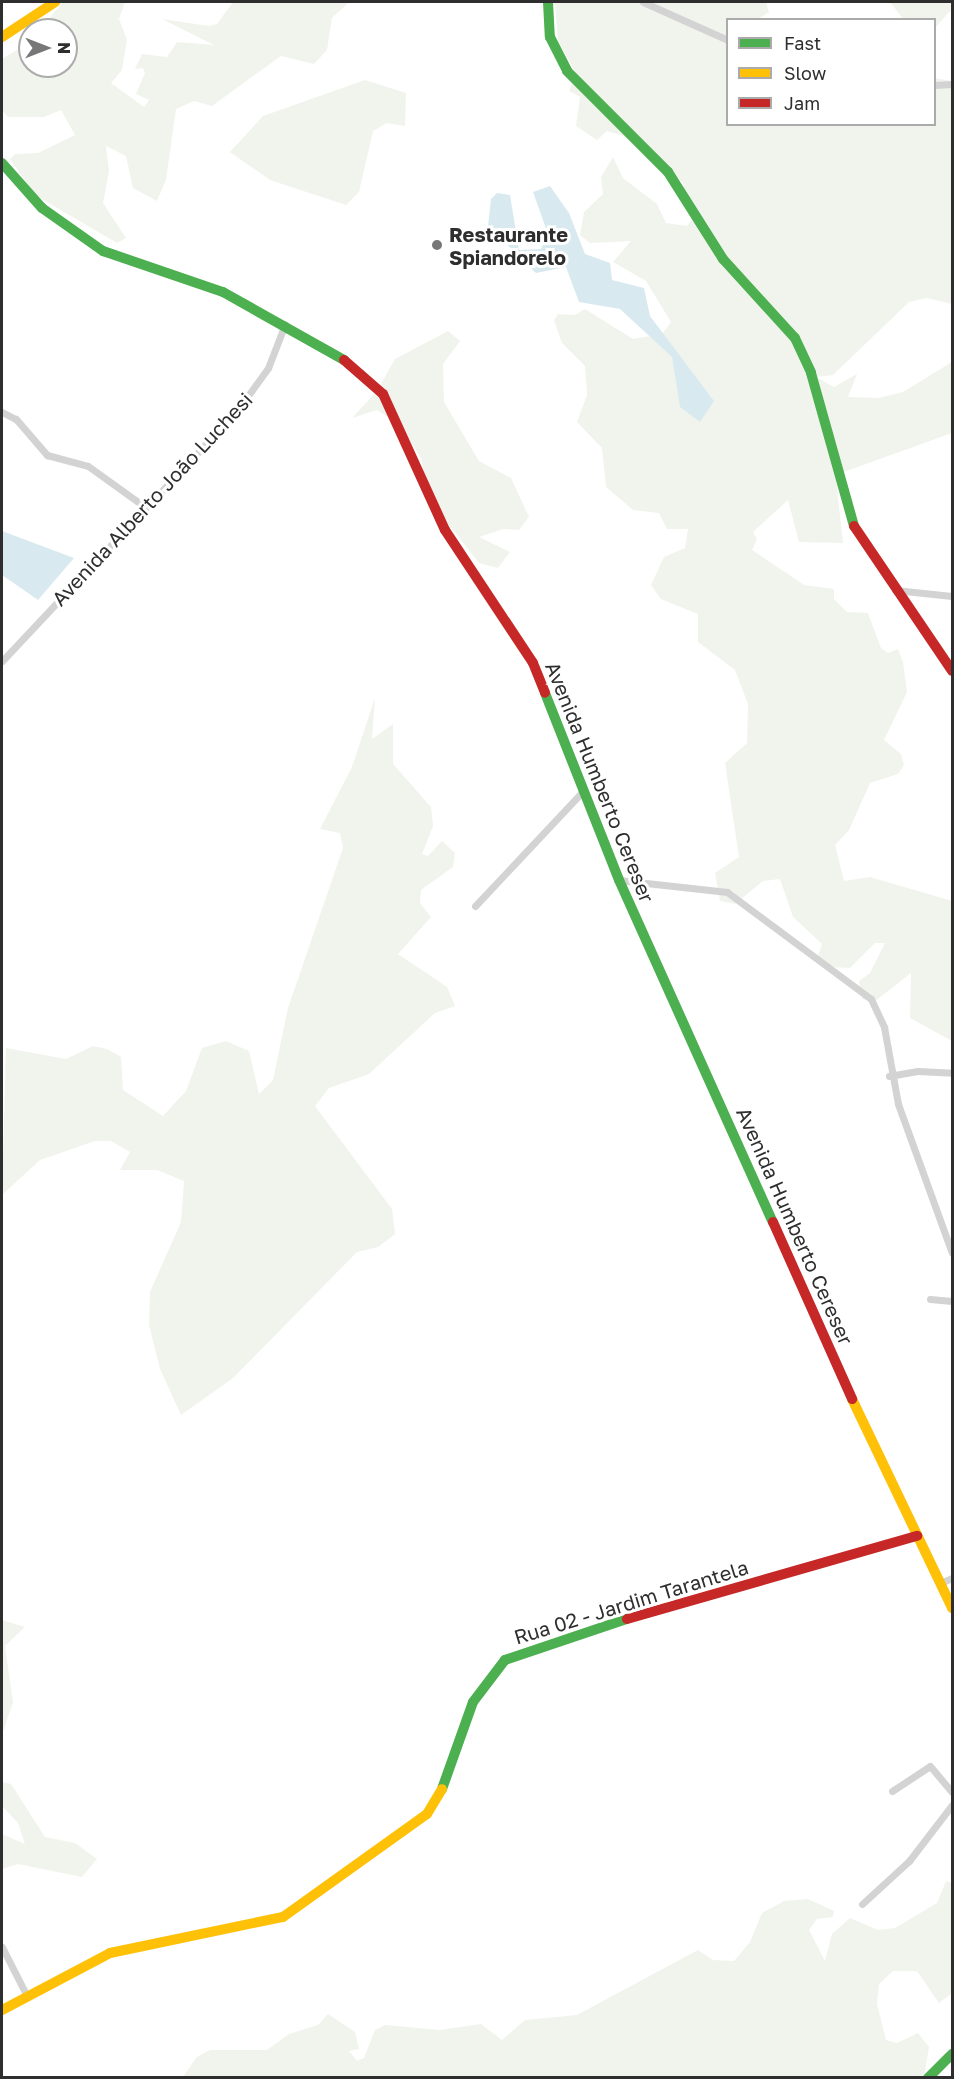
<!DOCTYPE html>
<meta charset="utf-8">
<style>
body{margin:0}
#map{position:relative;width:954px;height:2079px;overflow:hidden;background:#fff;font-family:"Golos Text",sans-serif}
div>[style]{position:absolute}
.green>*{inset:0;background:#f1f4ec}
.water>*{inset:0;background:#d8eaf0}
.street>*{height:7px;margin:-3.5px;padding:0 3.5px;transform-origin:3.5px;border-radius:3.5px;background:#d3d3d3}
.fast>*{height:10px;margin:-5px;padding:0 5px;transform-origin:5px;border-radius:5px;background:#4caf50}
.slow>*{height:10px;margin:-5px;padding:0 5px;transform-origin:5px;border-radius:5px;background:#ffc107}
.jam>*{height:10px;margin:-5px;padding:0 5px;transform-origin:5px;border-radius:5px;background:#c62828}
.dots>*{width:16px;height:16px;translate:-50% -50%;box-sizing:border-box;border:3px solid #fff;border-radius:50%}
span{translate:-50% -50%;white-space:nowrap;text-align:center;line-height:1.15;-webkit-text-stroke:6px #fff;paint-order:stroke}
.poi-label{font-size:20px;color:#2e2e2e;font-weight:700}
.left{translate:0 -50%;text-align:left}
.street-label{font-size:20px;color:#2e2e2e}
.frame{position:absolute;inset:0;border:3px solid #2e2e2e;pointer-events:none}
.legend{position:absolute;left:726px;top:18px;width:210px;height:108px;box-sizing:border-box;background:#fff;border:2px solid #ababab;margin:0;padding:8px 10px;list-style:none;font-size:18px;color:#2e2e2e}
.legend li{display:flex;align-items:center;gap:12px;height:30px}
.legend b{width:30px;border:2px solid #ababab}
.north{position:absolute;left:18px;top:18px;width:60px;height:60px;box-sizing:border-box;background:#fff;border:2px solid #ababab;border-radius:50%;rotate:90deg;font-size:16px;font-weight:700;line-height:24px;text-align:center;color:#2e2e2e}
.north::after{content:'';display:block;margin:auto;width:21px;height:27px;background:#777;clip-path:polygon(50% 0,100% 100%,50% 72%,0 100%)}
</style>
<div id="map">
<div class="green">
<div style="clip-path:polygon(63px 2px,125px 2px,119px 19px,127px 40px,122px 70px,111px 83px,144px 107px,149px 100px,136px 94px,145px 73px,143px 68px,135px 69px,142px 54px,167px 57px,177px 42px,214px 45px,162px 19px,209px 26px,217px 24px,233px 2px,349px 2px,332px 18px,327px 50px,314px 64px,281px 56px,212px 106px,194px 101px,176px 109px,166px 180px,157px 201px,133px 188px,126px 156px,106px 146px,109px 171px,103px 203px,126px 238px,117px 243px,35px 195px,10px 159px,15px 154px,38px 153px,75px 135px,61px 110px,44px 117px,8px 117px,2px 110px,2px 59px,30px 42px,30px 66px,66px 66px,66px 30px,39px 30px)"></div>
<div style="clip-path:polygon(555px 2px,766px 2px,769px 12px,758px 19px,728px 20px,728px 124px,934px 124px,935px 78px,952px 81px,952px 304px,927px 298px,909px 302px,833px 375px,816px 377px,834px 387px,857px 374px,848px 397px,879px 398px,903px 392px,952px 362px,952px 433px,841px 473px,837px 489px,843px 543px,799px 542px,788px 500px,753px 532px,757px 539px,752px 550px,804px 585px,834px 589px,834px 599px,847px 612px,868px 613px,881px 648px,888px 653px,898px 649px,903px 662px,907px 692px,884px 740px,901px 754px,904px 765px,898px 774px,870px 783px,849px 830px,835px 845px,844px 881px,870px 877px,952px 901px,952px 1041px,910px 1018px,911px 973px,874px 1002px,862px 999px,859px 981px,870px 973px,885px 943px,875px 943px,850px 968px,829px 967px,817px 959px,822px 944px,793px 917px,780px 879px,763px 881px,735px 904px,720px 901px,715px 873px,739px 857px,725px 763px,747px 743px,748px 704px,735px 670px,698px 642px,698px 614px,661px 599px,651px 585px,664px 557px,685px 548px,688px 529px,667px 529px,659px 513px,633px 510px,606px 487px,602px 448px,577px 422px,587px 395px,585px 366px,562px 343px,554px 320px,558px 314px,575px 315px,585px 309px,633px 339px,662px 334px,671px 322px,646px 281px,613px 262px,631px 241px,590px 243px,580px 235px,584px 212px,603px 194px,601px 177px,613px 157px,623px 178px,657px 204px,666px 223px,687px 226px,692px 220px,683px 183px,643px 142px,607px 131px,597px 140px,576px 126px,580px 97px,569px 91px,576px 73px,558px 41px)"></div>
<div style="clip-path:polygon(890px 2px,952px 2px,952px 9px,935px 28px,934px 20px,903px 19px)"></div>
<div style="clip-path:polygon(365px 80px,406px 93px,405px 126px,387px 123px,373px 131px,359px 192px,346px 205px,270px 180px,230px 152px,263px 116px)"></div>
<div style="clip-path:polygon(448px 331px,460px 341px,443px 364px,444px 402px,479px 461px,511px 478px,529px 517px,519px 530px,503px 529px,479px 537px,510px 552px,498px 568px,479px 563px,429px 500px,421px 458px,400px 425px,377px 410px,352px 418px,377px 391px,395px 359px)"></div>
<div style="clip-path:polygon(375px 698px,372px 739px,393px 724px,393px 764px,431px 807px,433px 826px,422px 854px,428px 856px,442px 841px,455px 853px,453px 867px,421px 890px,420px 903px,431px 917px,398px 954px,447px 987px,455px 1006px,435px 1013px,369px 1074px,329px 1088px,315px 1106px,392px 1209px,395px 1234px,378px 1247px,357px 1252px,233px 1378px,181px 1415px,160px 1369px,149px 1325px,150px 1292px,181px 1222px,184px 1181px,157px 1170px,120px 1170px,130px 1152px,111px 1141px,95px 1141px,40px 1160px,2px 1195px,6px 1048px,66px 1059px,93px 1046px,107px 1049px,121px 1057px,123px 1090px,163px 1116px,186px 1091px,202px 1048px,226px 1041px,249px 1051px,259px 1094px,273px 1080px,288px 1008px,343px 848px,340px 833px,320px 829px,352px 767px)"></div>
<div style="clip-path:polygon(2px 1620px,25px 1627px,5px 1646px,13px 1702px,2px 1735px)"></div>
<div style="clip-path:polygon(2px 1782px,11px 1784px,45px 1837px,75px 1843px,97px 1859px,82px 1877px,18px 1864px,2px 1869px,2px 1834px,25px 1844px,18px 1823px,2px 1806px)"></div>
<div style="clip-path:polygon(946px 1881px,952px 1883px,952px 1993px,939px 2003px,917px 1971px,893px 1971px,879px 1984px,877px 2004px,886px 2040px,897px 2043px,918px 2033px,929px 2047px,924px 2077px,182px 2078px,197px 2057px,210px 2050px,267px 2050px,289px 2034px,318px 2025px,328px 2014px,355px 2032px,359px 2049px,349px 2051px,357px 2061px,364px 2058px,375px 2030px,385px 2025px,439px 2030px,481px 2024px,502px 2040px,525px 2020px,577px 2015px,698px 1950px,713px 1960px,734px 1961px,750px 1942px,762px 1913px,784px 1901px,808px 1899px,834px 1911px,833px 1917px,817px 1919px,809px 1930px,825px 1961px,832px 1934px,850px 1918px,878px 1930px,895px 1928px,937px 1903px)"></div>
</div>
<div class="water">
<div style="clip-path:polygon(550px 186px,569px 213px,585px 254px,610px 263px,612px 280px,644px 288px,650px 316px,714px 401px,700px 422px,680px 407px,672px 357px,620px 309px,579px 302px,566px 267px,536px 273px,488px 226px,491px 199px,497px 193px,510px 195px,519px 250px,541px 249px,548px 234px,533px 192px)"></div>
<div style="clip-path:polygon(2px 531px,74px 558px,38px 600px,2px 575px)"></div>
</div>
<div class="street">
<div style="left:643px;top:2px;width:93px;rotate:24.1deg"></div>
<div style="left:934px;top:85px;width:18px;rotate:-3deg"></div>
<div style="left:2px;top:412px;width:16px;rotate:27deg"></div>
<div style="left:16px;top:419px;width:48px;rotate:49.3deg"></div>
<div style="left:47px;top:455px;width:42px;rotate:15deg"></div>
<div style="left:88px;top:466px;width:70px;rotate:35.7deg"></div>
<div style="left:895px;top:590px;width:57px;rotate:6deg"></div>
<div style="left:2px;top:661px;width:343px;rotate:-46.8deg"></div>
<div style="left:237px;top:411px;width:53px;rotate:-54.2deg"></div>
<div style="left:268px;top:368px;width:47px;rotate:-68.9deg"></div>
<div style="left:619px;top:880px;width:109px;rotate:6.3deg"></div>
<div style="left:727px;top:892px;width:179px;rotate:36.6deg"></div>
<div style="left:871px;top:999px;width:31px;rotate:65deg"></div>
<div style="left:884px;top:1027px;width:78px;rotate:79.7deg"></div>
<div style="left:898px;top:1104px;width:158px;rotate:70.1deg"></div>
<div style="left:475px;top:906px;width:158px;rotate:-46.8deg"></div>
<div style="left:889px;top:1076px;width:29px;rotate:-10deg"></div>
<div style="left:918px;top:1071px;width:34px;rotate:3deg"></div>
<div style="left:930px;top:1299px;width:22px;rotate:5deg"></div>
<div style="left:940px;top:1583px;width:13px;rotate:-23deg"></div>
<div style="left:892px;top:1791px;width:45px;rotate:-33.3deg"></div>
<div style="left:930px;top:1766px;width:34px;rotate:50deg"></div>
<div style="left:862px;top:1904px;width:64px;rotate:-42.5deg"></div>
<div style="left:909px;top:1861px;width:71px;rotate:-52.5deg"></div>
<div style="left:2px;top:1947px;width:55px;rotate:63deg"></div>
</div>
<div class="fast">
<div style="left:548px;top:2px;width:35px;rotate:87deg"></div>
<div style="left:550px;top:37px;width:38px;rotate:63deg"></div>
<div style="left:567px;top:71px;width:143px;rotate:45deg"></div>
<div style="left:668px;top:172px;width:103px;rotate:57.7deg"></div>
<div style="left:723px;top:259px;width:107px;rotate:47.7deg"></div>
<div style="left:795px;top:338px;width:38px;rotate:65deg"></div>
<div style="left:811px;top:373px;width:159px;rotate:74.3deg"></div>
<div style="left:2px;top:163px;width:60px;rotate:48.4deg"></div>
<div style="left:42px;top:208px;width:75px;rotate:35.2deg"></div>
<div style="left:103px;top:251px;width:127px;rotate:18.9deg"></div>
<div style="left:223px;top:292px;width:139px;rotate:29.3deg"></div>
<div style="left:545px;top:693px;width:201px;rotate:68.4deg"></div>
<div style="left:619px;top:880px;width:375px;rotate:65.8deg"></div>
<div style="left:442px;top:1789px;width:92px;rotate:-70.4deg"></div>
<div style="left:473px;top:1702px;width:53px;rotate:-52.7deg"></div>
<div style="left:505px;top:1660px;width:129px;rotate:-18.6deg"></div>
<div style="left:928px;top:2078px;width:34px;rotate:-45deg"></div>
</div>
<div class="slow">
<div style="left:2px;top:37px;width:64px;rotate:-33.4deg"></div>
<div style="left:852px;top:1399px;width:232px;rotate:64.4deg"></div>
<div style="left:2px;top:2010px;width:122px;rotate:-27.8deg"></div>
<div style="left:110px;top:1953px;width:177px;rotate:-11.8deg"></div>
<div style="left:283px;top:1917px;width:177px;rotate:-35.6deg"></div>
<div style="left:427px;top:1814px;width:29px;rotate:-59deg"></div>
</div>
<div class="jam">
<div style="left:344px;top:360px;width:52px;rotate:41.1deg"></div>
<div style="left:383px;top:394px;width:149px;rotate:65.5deg"></div>
<div style="left:445px;top:530px;width:159px;rotate:56.5deg"></div>
<div style="left:533px;top:663px;width:32px;rotate:68deg"></div>
<div style="left:854px;top:526px;width:175px;rotate:55.9deg"></div>
<div style="left:773px;top:1222px;width:194px;rotate:65.9deg"></div>
<div style="left:627px;top:1619px;width:302px;rotate:-16deg"></div>
</div>
<div class="dots">
<div style="left:437px;top:245px;background:#777"></div>
</div>
<div class="poi-label">
<span class="left" style="left:449px;top:246px">Restaurante<br>Spiandorelo</span>
</div>
<div class="street-label">
<span style="left:152px;top:499px;rotate:-47deg">Avenida Alberto João Luchesi</span>
<span style="left:600px;top:782px;rotate:68deg">Avenida Humberto Cereser</span>
<span style="left:795px;top:1226px;rotate:66deg">Avenida Humberto Cereser</span>
<span style="left:631px;top:1602px;rotate:-17deg">Rua 02 - Jardim Tarantela</span>
</div>
<div class="frame"></div>
<ul class="legend">
<li><b style="height:8px;background:#4caf50"></b>Fast</li>
<li><b style="height:8px;background:#ffc107"></b>Slow</li>
<li><b style="height:8px;background:#c62828"></b>Jam</li>
</ul>
<div class="north">N</div>
</div>
